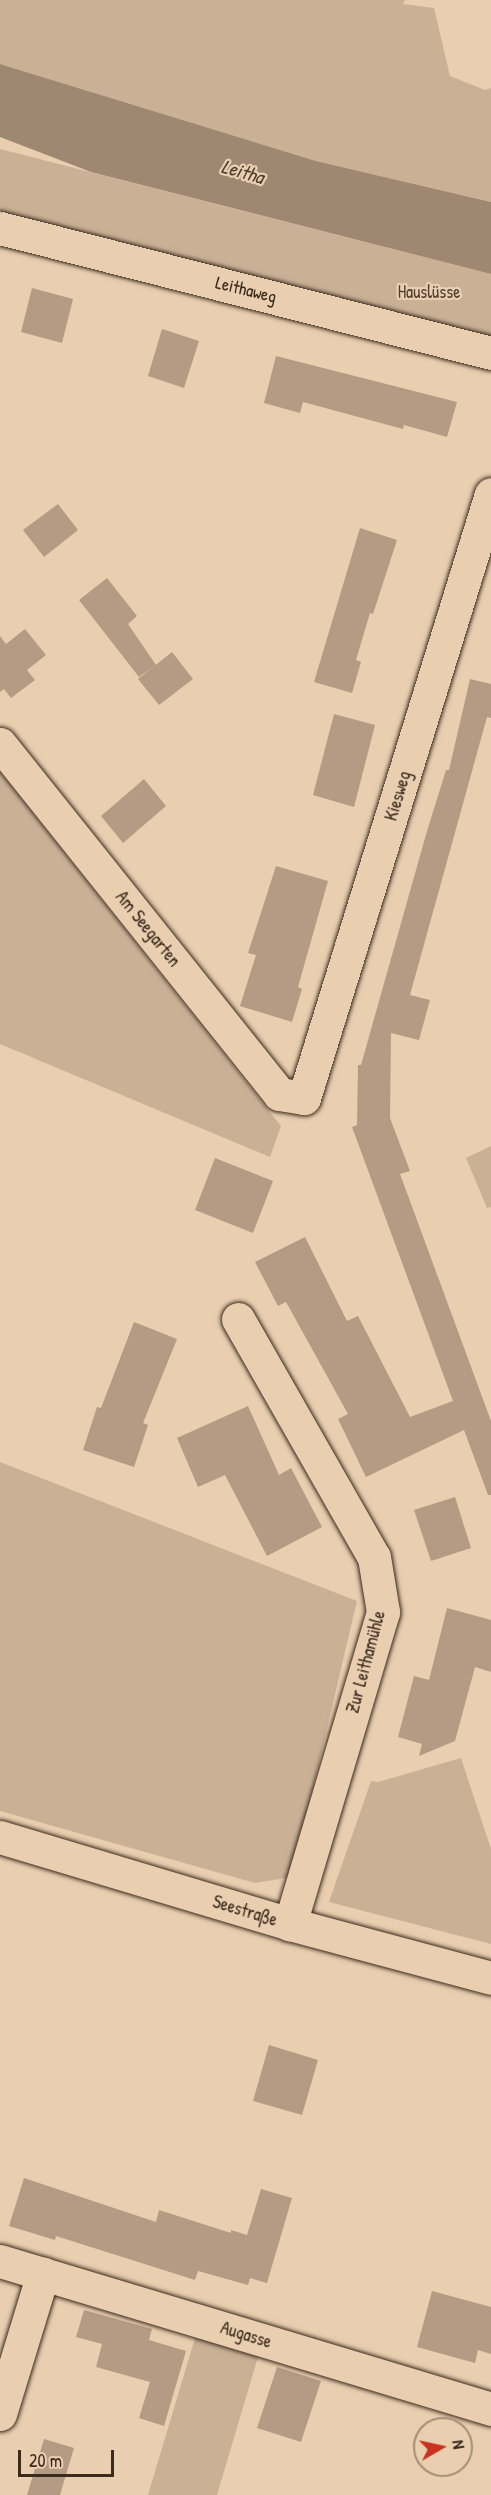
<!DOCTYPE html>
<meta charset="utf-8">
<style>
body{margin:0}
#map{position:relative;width:491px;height:2495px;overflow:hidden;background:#e9cfb0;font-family:"Patrick Hand",sans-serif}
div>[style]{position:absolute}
.green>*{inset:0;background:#cab196}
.water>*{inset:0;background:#9e8871}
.building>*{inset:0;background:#b39c83}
.roads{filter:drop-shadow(0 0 2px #3b2a1e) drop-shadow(0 0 2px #3b2a1e)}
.street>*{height:33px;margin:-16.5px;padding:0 16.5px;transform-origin:16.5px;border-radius:16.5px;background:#e9cfb0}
span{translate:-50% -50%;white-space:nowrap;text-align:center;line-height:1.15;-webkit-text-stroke:4.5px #e9cfb0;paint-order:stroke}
.street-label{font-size:18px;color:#3b2a1e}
.park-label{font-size:18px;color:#503e30}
.water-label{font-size:20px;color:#4f3d2f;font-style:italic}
.north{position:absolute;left:413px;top:2417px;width:60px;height:60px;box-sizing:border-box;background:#e9cfb0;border:2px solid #a38d76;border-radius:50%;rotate:81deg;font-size:16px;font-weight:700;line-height:24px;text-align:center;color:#3b2a1e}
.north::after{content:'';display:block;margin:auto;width:21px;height:27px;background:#c8321e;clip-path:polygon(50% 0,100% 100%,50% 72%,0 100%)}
.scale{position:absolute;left:18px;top:2450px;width:96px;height:27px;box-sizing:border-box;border:3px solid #3b2a1e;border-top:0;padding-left:8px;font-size:18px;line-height:21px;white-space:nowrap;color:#3b2a1e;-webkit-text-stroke:4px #e9cfb0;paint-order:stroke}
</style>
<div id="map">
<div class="green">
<div style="clip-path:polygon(0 0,405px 0,403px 4px,434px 8px,450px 76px,485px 90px,491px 88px,491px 202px,316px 161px,0 64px)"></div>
<div style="clip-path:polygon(0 149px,491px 274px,491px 340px,0 213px)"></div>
<div style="clip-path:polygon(0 772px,281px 1126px,270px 1157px,0 1044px)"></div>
<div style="clip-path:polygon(491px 1146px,491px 1207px,487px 1208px,466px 1158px)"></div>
<div style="clip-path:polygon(0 1462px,357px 1601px,292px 1877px,255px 1883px,0 1811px)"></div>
<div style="clip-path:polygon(461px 1758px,491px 1849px,491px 1944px,329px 1902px,371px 1781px,378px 1782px)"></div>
<div style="clip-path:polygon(195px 2338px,258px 2357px,217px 2495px,148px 2495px)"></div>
</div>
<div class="water">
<div style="clip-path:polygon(0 64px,316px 161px,491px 202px,491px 274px,91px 172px,0 137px)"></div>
</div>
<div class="building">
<div style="clip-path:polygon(32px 288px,73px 299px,62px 343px,21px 332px)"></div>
<div style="clip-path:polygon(162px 329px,199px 341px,184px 388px,148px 376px)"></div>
<div style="clip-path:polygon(276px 356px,457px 402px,447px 437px,404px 425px,403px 429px,303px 402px,300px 413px,264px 403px)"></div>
<div style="clip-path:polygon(58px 504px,78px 530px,44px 557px,23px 530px)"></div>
<div style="clip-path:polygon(360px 528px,397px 540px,373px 614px,370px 613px,356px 660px,361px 662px,352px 693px,314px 682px)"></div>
<div style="clip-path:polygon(107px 578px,137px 616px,128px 624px,156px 665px,139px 677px,79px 600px)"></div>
<div style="clip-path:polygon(25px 629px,46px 655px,27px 670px,35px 680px,11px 698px,4px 689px,0 692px,0 636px,6px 644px)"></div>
<div style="clip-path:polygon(172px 652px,193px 679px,159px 705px,138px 679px)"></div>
<div style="clip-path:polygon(470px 679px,491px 684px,491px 718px,487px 717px,410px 995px,430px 1000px,419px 1040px,391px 1033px,390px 1118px,410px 1171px,400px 1174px,491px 1421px,491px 1495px,488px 1495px,464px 1430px,366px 1477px,338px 1419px,348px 1414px,286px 1302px,278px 1306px,255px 1262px,305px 1237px,347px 1321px,358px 1316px,410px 1417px,453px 1401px,352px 1127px,357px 1125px,358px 1065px,361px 1065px,427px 831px,446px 770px,449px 770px)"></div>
<div style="clip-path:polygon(334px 714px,375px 725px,354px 807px,313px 795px)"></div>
<div style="clip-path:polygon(144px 779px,166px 806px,123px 843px,101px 816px)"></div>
<div style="clip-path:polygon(276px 866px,328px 881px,298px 987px,302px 989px,292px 1022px,240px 1006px,256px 955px,248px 953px)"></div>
<div style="clip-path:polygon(215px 1158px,273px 1181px,253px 1233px,195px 1210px)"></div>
<div style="clip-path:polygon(134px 1322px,177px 1339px,143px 1423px,148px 1425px,134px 1467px,83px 1450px,97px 1407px,101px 1408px)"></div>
<div style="clip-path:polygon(248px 1406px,279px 1475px,291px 1468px,322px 1527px,267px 1556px,225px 1475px,198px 1487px,177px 1438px)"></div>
<div style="clip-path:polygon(455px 1497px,471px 1548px,431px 1561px,414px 1510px)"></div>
<div style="clip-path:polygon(447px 1608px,491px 1620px,491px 1672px,475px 1667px,455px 1741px,419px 1756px,422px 1744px,398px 1737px,414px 1676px,429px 1680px)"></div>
<div style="clip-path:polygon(269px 2045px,318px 2060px,302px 2115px,253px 2101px)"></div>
<div style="clip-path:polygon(24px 2178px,156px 2222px,159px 2210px,231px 2233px,231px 2230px,247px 2235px,261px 2189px,292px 2198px,267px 2283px,250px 2278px,248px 2285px,198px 2271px,195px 2280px,56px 2236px,55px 2240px,9px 2226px)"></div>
<div style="clip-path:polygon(432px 2291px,491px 2307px,491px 2354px,478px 2350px,475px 2363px,417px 2347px)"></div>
<div style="clip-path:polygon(84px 2310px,152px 2329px,149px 2340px,186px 2351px,164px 2426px,139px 2418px,150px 2382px,96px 2367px,102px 2344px,76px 2337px)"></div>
<div style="clip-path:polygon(277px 2367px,321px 2381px,301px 2442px,257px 2428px)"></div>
<div style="clip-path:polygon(44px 2439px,74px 2448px,60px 2495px,27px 2495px)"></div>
</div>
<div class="roads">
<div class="street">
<div style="left:0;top:228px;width:507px;rotate:14.28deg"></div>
<div style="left:0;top:744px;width:448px;rotate:51.4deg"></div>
<div style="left:279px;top:1094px;width:25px;rotate:9deg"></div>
<div style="left:304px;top:1098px;width:632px;rotate:-72.8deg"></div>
<div style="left:238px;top:1319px;width:274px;rotate:60.3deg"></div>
<div style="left:374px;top:1557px;width:56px;rotate:80.7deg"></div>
<div style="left:383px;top:1612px;width:326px;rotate:106.6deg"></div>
<div style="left:0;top:1837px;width:303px;rotate:16.7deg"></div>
<div style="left:290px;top:1924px;width:208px;rotate:15deg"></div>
<div style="left:0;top:2261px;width:513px;rotate:16.77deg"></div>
<div style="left:0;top:2414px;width:147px;rotate:-73deg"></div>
</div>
</div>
<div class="street-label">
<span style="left:246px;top:290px;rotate:14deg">Leithaweg</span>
<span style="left:398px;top:796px;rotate:-73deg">Kiesweg</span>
<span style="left:148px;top:929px;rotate:51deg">Am Seegarten</span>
<span style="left:366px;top:1662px;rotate:-75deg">Zur Leithamühle</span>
<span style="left:245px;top:1911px;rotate:17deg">Seestraße</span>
<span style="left:246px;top:2335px;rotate:17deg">Augasse</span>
</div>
<div class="park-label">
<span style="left:429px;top:292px">Hauslüsse</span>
</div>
<div class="water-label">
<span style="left:243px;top:171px;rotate:16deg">Leitha</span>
</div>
<div class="north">N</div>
<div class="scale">20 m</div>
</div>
